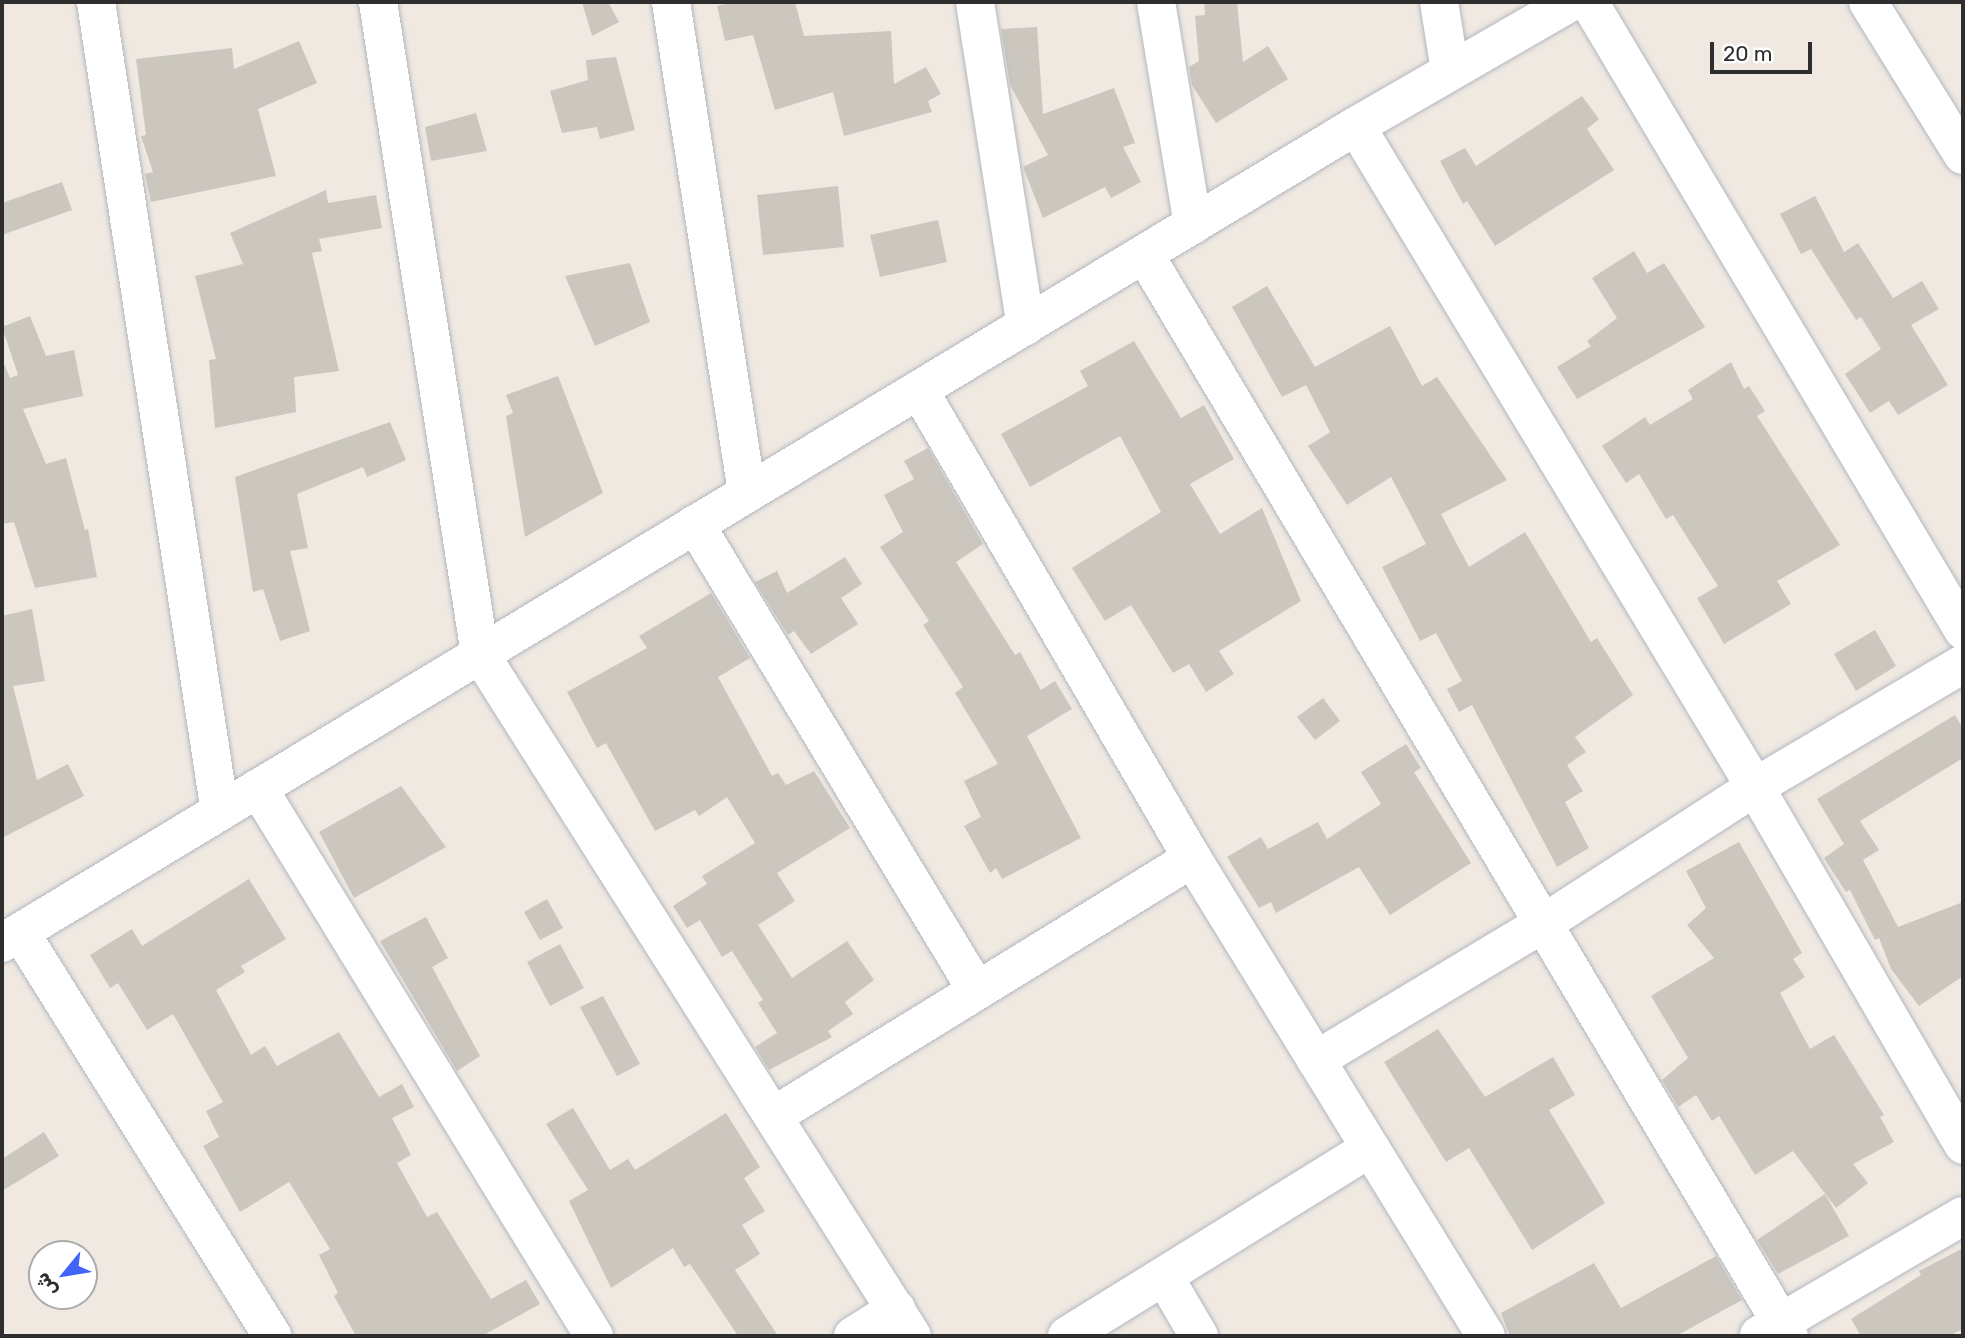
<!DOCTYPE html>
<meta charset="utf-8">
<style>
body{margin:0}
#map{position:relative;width:1965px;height:1338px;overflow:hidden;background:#efe9e1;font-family:Rubik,"Noto Naskh Arabic",sans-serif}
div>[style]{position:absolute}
.building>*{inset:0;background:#cbc7bf}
.roads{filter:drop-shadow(0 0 2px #b4b7c1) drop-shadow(0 0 2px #b4b7c1)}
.minor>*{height:38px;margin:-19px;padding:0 19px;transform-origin:19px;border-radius:19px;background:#fff}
span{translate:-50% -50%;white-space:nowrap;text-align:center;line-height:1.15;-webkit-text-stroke:5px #fff;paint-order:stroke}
.frame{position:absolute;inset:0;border:4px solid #2e2e2e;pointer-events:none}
.north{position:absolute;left:28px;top:1240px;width:70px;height:70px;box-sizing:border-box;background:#fff;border:2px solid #ababab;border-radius:50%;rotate:240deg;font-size:19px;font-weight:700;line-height:28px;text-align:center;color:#2e2e2e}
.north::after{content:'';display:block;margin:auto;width:24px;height:32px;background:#4264fb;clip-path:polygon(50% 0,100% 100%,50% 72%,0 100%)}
.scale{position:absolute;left:1710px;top:42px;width:102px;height:32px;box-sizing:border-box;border:4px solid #2e2e2e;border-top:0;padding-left:9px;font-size:21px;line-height:24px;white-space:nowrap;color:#2e2e2e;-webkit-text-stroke:5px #fff;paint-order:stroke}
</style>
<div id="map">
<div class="building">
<div style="clip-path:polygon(582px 2px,608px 2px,619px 22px,592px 36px)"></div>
<div style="clip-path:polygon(733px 2px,795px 2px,804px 36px,891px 31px,894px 84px,926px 67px,941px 94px,928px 101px,932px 112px,844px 136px,833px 92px,775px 110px,753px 35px,725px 41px,717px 6px)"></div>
<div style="clip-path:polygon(1204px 2px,1237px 2px,1243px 62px,1268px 46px,1288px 79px,1216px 123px,1192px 85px,1189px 67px,1199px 61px,1195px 16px,1205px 15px)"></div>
<div style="clip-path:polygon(1037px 27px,1043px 114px,1114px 88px,1135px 143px,1123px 147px,1141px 182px,1111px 198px,1105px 187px,1043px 218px,1023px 167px,1048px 155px,1010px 85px,1001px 29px)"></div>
<div style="clip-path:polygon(299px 41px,317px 83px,258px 109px,276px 176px,151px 202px,145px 174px,153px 172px,141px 136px,146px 135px,136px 59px,232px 48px,234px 69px)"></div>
<div style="clip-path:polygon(616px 57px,635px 130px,600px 139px,597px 127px,562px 133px,550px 91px,588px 80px,586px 60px)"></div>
<div style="clip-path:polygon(1582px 96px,1599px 119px,1587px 129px,1614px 170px,1495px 246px,1467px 201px,1463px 204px,1440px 161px,1465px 148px,1476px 166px)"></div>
<div style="clip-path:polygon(476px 113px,487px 151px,431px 161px,425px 127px)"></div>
<div style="clip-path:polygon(62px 182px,72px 210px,2px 235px,2px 203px)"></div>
<div style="clip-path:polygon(838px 186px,844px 247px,763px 255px,757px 195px)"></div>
<div style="clip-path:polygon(326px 190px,328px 203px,376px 195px,382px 228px,319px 239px,322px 251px,312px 253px,339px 371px,294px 377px,296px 412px,215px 428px,209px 360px,216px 359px,195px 276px,243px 264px,230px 233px)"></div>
<div style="clip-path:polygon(1815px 196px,1844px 252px,1858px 243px,1893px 298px,1922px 281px,1939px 309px,1911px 325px,1948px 385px,1898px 415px,1889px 401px,1870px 413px,1845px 374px,1881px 349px,1861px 317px,1856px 320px,1811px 249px,1801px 254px,1780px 214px)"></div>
<div style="clip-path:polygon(938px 220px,947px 262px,880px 277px,870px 235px)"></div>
<div style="clip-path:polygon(1634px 251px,1647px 273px,1664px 263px,1705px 327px,1577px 399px,1557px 367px,1591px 346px,1587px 341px,1617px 318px,1592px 278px)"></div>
<div style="clip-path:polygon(630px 263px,650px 322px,595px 346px,565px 276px)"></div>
<div style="clip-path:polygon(1267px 286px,1315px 367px,1390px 326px,1422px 386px,1437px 377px,1507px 480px,1441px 514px,1469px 567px,1525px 532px,1591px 642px,1597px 638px,1633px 695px,1575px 737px,1586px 752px,1567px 765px,1583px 791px,1565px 802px,1589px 848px,1557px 867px,1472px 705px,1459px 712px,1447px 689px,1462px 681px,1436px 633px,1420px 641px,1382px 567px,1426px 544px,1391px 477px,1347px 505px,1308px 446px,1330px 432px,1306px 385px,1282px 397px,1232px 307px)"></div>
<div style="clip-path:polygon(30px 316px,46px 356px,74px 350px,83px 396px,23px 409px,46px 464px,66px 458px,85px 530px,88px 529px,97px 577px,35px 588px,14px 522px,2px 524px,2px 359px,10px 378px,18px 375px,2px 327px)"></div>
<div style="clip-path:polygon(1134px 341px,1181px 418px,1204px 405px,1234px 459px,1190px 484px,1220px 534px,1262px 508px,1301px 601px,1219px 651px,1234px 674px,1206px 692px,1189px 664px,1173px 673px,1131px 605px,1105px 621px,1072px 568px,1161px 512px,1120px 436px,1030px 487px,1001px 434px,1088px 386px,1080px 371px)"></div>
<div style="clip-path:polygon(1731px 362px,1744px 389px,1749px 386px,1765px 411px,1757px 416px,1840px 545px,1777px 581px,1791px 604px,1724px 644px,1697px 598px,1718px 586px,1673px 515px,1666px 519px,1639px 474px,1626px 483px,1602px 446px,1645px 417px,1650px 425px,1693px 399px,1688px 390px)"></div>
<div style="clip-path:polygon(558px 376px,603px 493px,525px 537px,506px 416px,513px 413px,506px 395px)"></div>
<div style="clip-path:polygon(390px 422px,406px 460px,367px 477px,363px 467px,297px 494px,308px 548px,290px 551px,310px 631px,280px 641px,263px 589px,253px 592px,235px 477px)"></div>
<div style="clip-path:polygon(928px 448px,983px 544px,956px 562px,1015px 655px,1020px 652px,1041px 690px,1055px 681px,1072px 709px,1027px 736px,1081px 838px,1002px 879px,996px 868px,990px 873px,964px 826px,981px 817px,964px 781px,998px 764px,955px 693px,963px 687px,923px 625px,929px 621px,880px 547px,903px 532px,884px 495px,914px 479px,904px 461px)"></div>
<div style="clip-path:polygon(845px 557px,862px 584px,841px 598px,858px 624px,811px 654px,794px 631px,788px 635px,755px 582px,777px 571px,787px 593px)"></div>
<div style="clip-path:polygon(711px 593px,750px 658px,718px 677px,772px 776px,778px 773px,786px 785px,814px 771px,850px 828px,777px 873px,795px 901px,758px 925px,792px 978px,847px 941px,874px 980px,845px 1002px,853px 1014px,828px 1031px,832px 1037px,769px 1070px,755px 1047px,777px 1033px,758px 1003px,763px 1000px,732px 951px,722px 957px,700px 920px,687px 928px,673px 906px,707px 884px,702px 876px,755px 843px,727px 797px,699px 816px,695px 810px,655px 831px,606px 743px,597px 748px,567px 692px,647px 648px,639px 636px)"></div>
<div style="clip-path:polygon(32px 609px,45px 681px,13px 686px,37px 780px,68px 764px,84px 796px,2px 838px,2px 616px)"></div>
<div style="clip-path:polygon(1875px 630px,1896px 666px,1856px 691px,1834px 654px)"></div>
<div style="clip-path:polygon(1323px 698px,1340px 721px,1315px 740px,1297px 717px)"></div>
<div style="clip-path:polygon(1955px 715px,1963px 729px,1963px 758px,1860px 821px,1879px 850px,1863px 860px,1898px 927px,1963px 902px,1963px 976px,1919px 1006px,1891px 969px,1879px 938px,1875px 940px,1850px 890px,1846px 892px,1824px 858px,1844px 844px,1817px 799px)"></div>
<div style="clip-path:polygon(1406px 744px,1421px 768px,1414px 772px,1471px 863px,1390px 915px,1359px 867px,1276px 913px,1271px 902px,1259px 908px,1227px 857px,1261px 837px,1268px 849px,1318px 822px,1327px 839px,1381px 804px,1361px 772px)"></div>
<div style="clip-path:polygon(401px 786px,446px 847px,354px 898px,319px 832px)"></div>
<div style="clip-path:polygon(1739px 842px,1802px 953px,1793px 959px,1805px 977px,1780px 993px,1810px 1049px,1834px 1035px,1884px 1115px,1880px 1117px,1894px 1142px,1853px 1164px,1868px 1183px,1836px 1208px,1793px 1151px,1755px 1175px,1719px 1116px,1712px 1121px,1696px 1095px,1678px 1107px,1662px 1080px,1688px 1058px,1651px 996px,1714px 958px,1687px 925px,1706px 908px,1686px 871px)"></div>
<div style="clip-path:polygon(249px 879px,286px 939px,241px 966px,245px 972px,216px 990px,251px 1055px,265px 1046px,277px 1066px,339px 1032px,379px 1097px,402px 1084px,414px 1107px,392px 1118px,411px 1155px,397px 1163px,427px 1217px,437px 1212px,491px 1299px,526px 1280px,540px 1304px,482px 1336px,356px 1336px,334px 1296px,338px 1293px,319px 1255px,330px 1249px,289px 1182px,240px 1212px,203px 1146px,219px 1137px,206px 1111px,223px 1102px,173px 1014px,147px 1030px,118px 983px,110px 988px,90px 955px,132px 929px,142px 946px)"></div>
<div style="clip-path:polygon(547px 899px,563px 928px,540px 940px,524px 912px)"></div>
<div style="clip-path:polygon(426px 917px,448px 958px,432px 967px,480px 1056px,457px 1071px,380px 941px)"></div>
<div style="clip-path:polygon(560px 944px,584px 988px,550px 1006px,527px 962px)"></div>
<div style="clip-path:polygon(603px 996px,640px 1064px,617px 1076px,580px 1007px)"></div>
<div style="clip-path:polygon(1438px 1029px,1485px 1097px,1553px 1057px,1575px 1095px,1549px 1110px,1605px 1203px,1532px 1250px,1469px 1148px,1446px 1162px,1384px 1062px)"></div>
<div style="clip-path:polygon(573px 1108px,610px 1170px,628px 1159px,635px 1170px,726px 1113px,760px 1167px,744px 1178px,765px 1211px,742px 1225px,760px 1254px,735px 1270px,778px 1336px,738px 1336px,690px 1264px,684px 1267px,673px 1248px,611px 1288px,569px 1201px,588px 1190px,546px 1124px)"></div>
<div style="clip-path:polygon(44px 1132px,59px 1156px,2px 1191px,2px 1159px)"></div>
<div style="clip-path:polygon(1825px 1194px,1849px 1236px,1778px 1274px,1757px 1240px)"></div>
<div style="clip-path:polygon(1963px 1248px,1963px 1329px,1949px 1336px,1861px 1336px,1851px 1319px,1921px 1275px,1919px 1271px)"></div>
<div style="clip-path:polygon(1716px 1256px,1742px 1300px,1676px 1336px,1510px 1336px,1501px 1313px,1594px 1263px,1621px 1308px)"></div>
</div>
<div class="roads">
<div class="minor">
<div style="left:96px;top:2px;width:819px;rotate:81.3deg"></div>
<div style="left:378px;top:2px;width:660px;rotate:81.11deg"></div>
<div style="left:480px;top:654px;width:807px;rotate:57.65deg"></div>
<div style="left:671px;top:2px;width:497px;rotate:81.2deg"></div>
<div style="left:975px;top:2px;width:328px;rotate:81.1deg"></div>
<div style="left:1156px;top:2px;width:226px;rotate:80.6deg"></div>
<div style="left:1439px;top:2px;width:70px;rotate:80.9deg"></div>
<div style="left:1589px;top:2px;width:731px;rotate:59.22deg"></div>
<div style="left:1868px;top:2px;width:180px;rotate:58.2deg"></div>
<div style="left:1356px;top:126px;width:772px;rotate:58.88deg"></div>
<div style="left:1755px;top:787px;width:414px;rotate:59.8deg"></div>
<div style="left:1145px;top:255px;width:1258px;rotate:59.22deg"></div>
<div style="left:919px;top:390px;width:542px;rotate:59.74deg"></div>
<div style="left:1192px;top:858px;width:561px;rotate:58.41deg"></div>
<div style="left:695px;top:524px;width:543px;rotate:58.86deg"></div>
<div style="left:258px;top:788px;width:643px;rotate:58.49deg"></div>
<div style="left:20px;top:932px;width:476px;rotate:58deg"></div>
<div style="left:2px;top:943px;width:1581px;rotate:-31.11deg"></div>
<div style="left:1356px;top:126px;width:248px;rotate:-30deg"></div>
<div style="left:1316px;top:1060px;width:262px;rotate:-31deg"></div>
<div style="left:1541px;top:925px;width:255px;rotate:-32.8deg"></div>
<div style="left:1755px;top:787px;width:242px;rotate:-30.6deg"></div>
<div style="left:775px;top:1115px;width:490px;rotate:-31.6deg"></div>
<div style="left:1165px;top:1278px;width:67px;rotate:59.6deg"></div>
<div style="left:1759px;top:1335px;width:236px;rotate:-30.3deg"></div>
<div style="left:853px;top:1336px;width:51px;rotate:-32.1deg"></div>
<div style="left:1067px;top:1336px;width:357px;rotate:-31.8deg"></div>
</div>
</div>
<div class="frame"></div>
<div class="north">ش</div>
<div class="scale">20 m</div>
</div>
